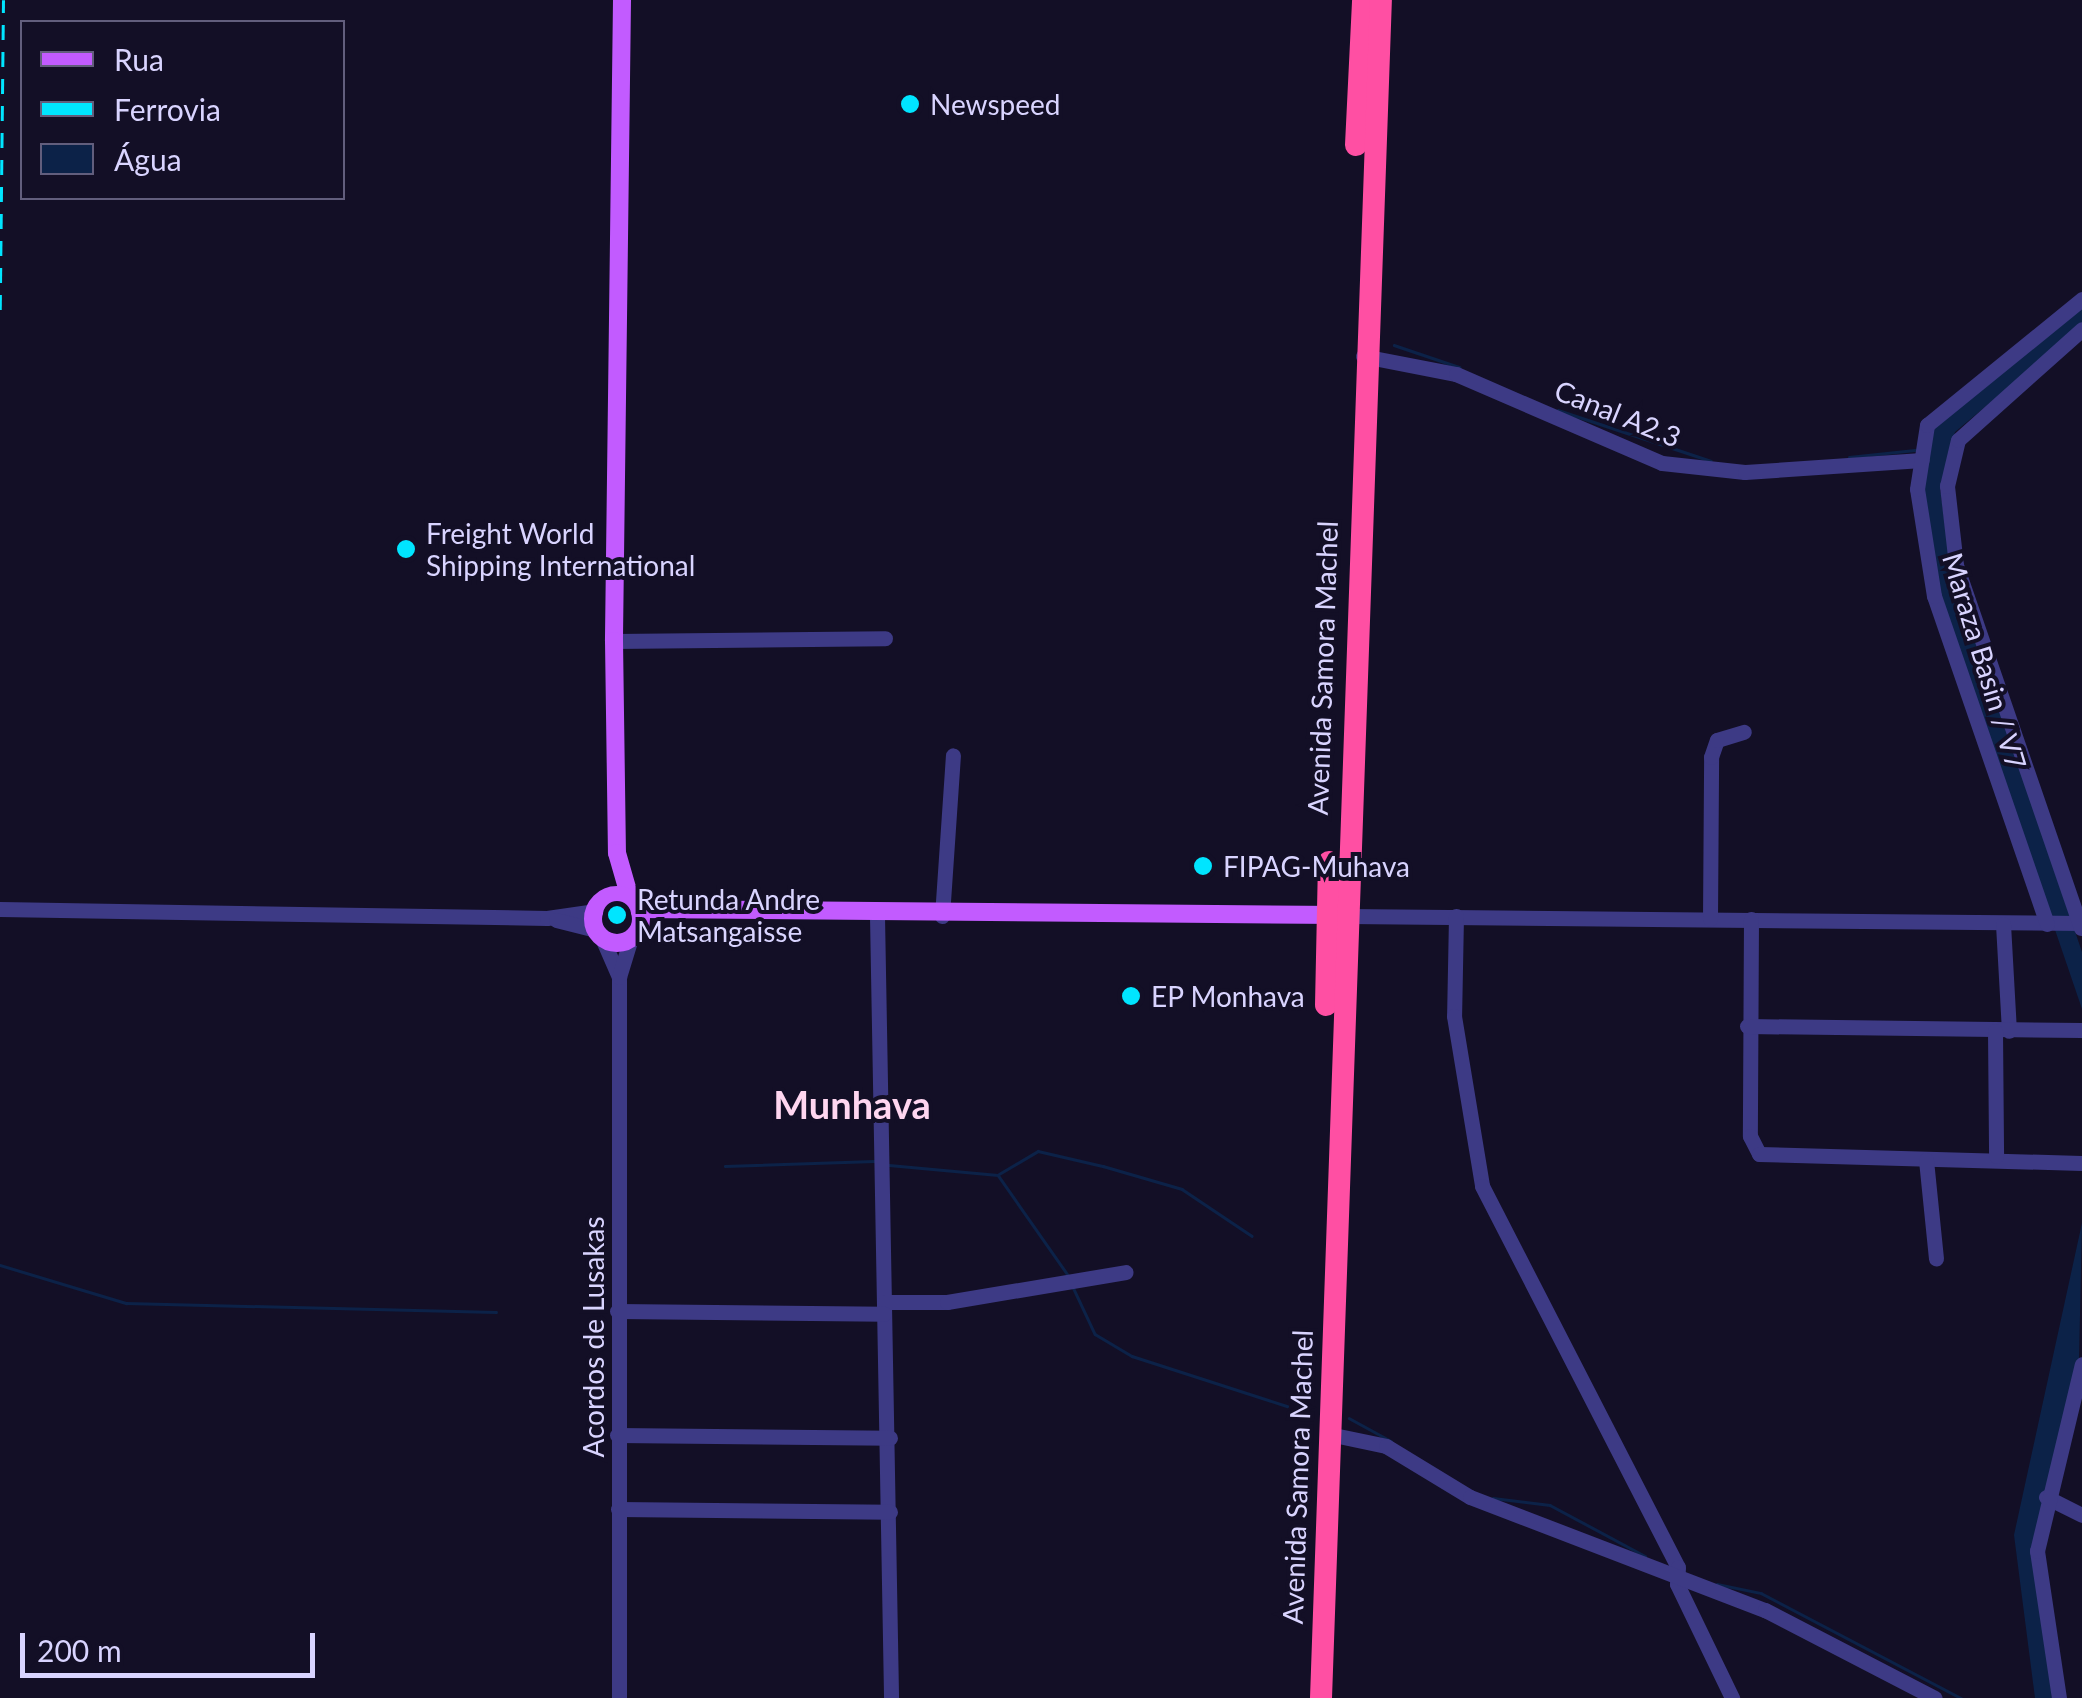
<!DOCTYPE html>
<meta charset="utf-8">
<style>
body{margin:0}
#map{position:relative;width:2082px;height:1698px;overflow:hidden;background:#130f26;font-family:Lato,sans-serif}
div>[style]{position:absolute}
.water>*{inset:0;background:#0c2248}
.stream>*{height:2.5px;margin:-1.25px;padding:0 1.25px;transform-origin:1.25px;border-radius:1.25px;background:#0c2248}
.minor>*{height:15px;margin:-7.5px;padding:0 7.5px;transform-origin:7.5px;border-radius:7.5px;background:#3d3a85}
.major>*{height:18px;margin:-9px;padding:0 9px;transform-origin:9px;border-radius:9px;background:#c25bff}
.major>.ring{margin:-9px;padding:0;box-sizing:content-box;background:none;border:18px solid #c25bff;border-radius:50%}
.highway>*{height:22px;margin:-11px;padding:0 11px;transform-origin:11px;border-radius:11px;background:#ff4fa3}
.rail>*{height:2.5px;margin-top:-1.25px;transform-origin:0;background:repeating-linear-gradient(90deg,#00e5ff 0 15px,transparent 0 27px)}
.dots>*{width:28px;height:28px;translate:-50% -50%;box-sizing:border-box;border:5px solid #130f26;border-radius:50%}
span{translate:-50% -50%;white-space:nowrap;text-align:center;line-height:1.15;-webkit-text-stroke:8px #130f26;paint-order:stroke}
.poi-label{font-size:28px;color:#d9d4ff}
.left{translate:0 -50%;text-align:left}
.street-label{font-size:28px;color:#d9d4ff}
.district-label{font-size:38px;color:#ffd6f0;font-weight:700}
.legend{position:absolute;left:20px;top:20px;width:325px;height:180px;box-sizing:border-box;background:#130f26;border:2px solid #625e7d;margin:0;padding:12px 18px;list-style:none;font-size:30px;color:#d9d4ff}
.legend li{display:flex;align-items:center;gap:20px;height:50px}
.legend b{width:50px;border:2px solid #625e7d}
.scale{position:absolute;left:20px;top:1633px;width:295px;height:45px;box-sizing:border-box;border:5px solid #d9d4ff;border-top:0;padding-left:12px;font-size:30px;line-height:35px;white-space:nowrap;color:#d9d4ff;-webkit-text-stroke:8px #130f26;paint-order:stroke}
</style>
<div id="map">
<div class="water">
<div style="clip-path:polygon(2082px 305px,2082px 326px,1955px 432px,1940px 487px,1950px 564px,2082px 952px,2082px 1009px,1939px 589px,1923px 491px,1929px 433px)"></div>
<div style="clip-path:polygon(2082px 1223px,2079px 1360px,2033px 1549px,2052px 1698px,2035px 1698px,2014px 1535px)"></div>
</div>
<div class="stream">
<div style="left:1394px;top:345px;width:69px;rotate:18.7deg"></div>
<div style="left:1558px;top:410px;width:161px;rotate:18.4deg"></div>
<div style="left:1849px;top:457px;width:66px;rotate:-6.1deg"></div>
<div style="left:889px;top:1165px;width:109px;rotate:5.2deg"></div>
<div style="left:998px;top:1175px;width:122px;rotate:55deg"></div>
<div style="left:725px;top:1166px;width:149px;rotate:-1.9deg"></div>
<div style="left:999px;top:1174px;width:45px;rotate:-30.5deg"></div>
<div style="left:1038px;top:1151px;width:67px;rotate:13deg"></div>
<div style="left:1103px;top:1166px;width:82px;rotate:16.2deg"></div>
<div style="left:1182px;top:1189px;width:84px;rotate:33.9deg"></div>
<div style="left:0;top:1265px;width:132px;rotate:16.8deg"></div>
<div style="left:126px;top:1303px;width:370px;rotate:1.4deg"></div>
<div style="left:1073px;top:1287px;width:52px;rotate:64.9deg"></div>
<div style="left:1095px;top:1334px;width:43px;rotate:30.7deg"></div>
<div style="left:1132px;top:1356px;width:163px;rotate:17.9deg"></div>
<div style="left:1349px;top:1418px;width:48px;rotate:28.7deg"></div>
<div style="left:1493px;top:1498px;width:57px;rotate:7deg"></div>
<div style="left:1550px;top:1505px;width:108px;rotate:28.2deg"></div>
<div style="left:1717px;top:1584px;width:45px;rotate:11.6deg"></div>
<div style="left:1761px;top:1593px;width:226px;rotate:27.7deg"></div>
</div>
<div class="minor">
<div style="left:1363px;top:356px;width:95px;rotate:11deg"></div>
<div style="left:1456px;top:374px;width:224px;rotate:23.4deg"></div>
<div style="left:1662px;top:463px;width:83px;rotate:6.2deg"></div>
<div style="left:1745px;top:472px;width:177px;rotate:-3.9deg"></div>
<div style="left:614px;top:641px;width:271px;rotate:-0.6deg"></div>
<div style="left:0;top:909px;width:547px;rotate:0.94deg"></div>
<div style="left:547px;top:918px;width:49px;rotate:-8.3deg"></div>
<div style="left:877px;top:916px;width:782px;rotate:88.97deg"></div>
<div style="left:942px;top:916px;width:161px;rotate:-86.1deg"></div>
<div style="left:1347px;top:916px;width:735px;rotate:0.55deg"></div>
<div style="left:1456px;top:916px;width:100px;rotate:91.1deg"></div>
<div style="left:1454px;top:1016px;width:172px;rotate:80.6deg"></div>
<div style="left:1482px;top:1186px;width:428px;rotate:62.8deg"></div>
<div style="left:1678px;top:1567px;width:17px;rotate:93deg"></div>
<div style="left:1677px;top:1584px;width:127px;rotate:64.2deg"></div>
<div style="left:1710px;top:919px;width:162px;rotate:-89.6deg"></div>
<div style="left:1711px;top:757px;width:18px;rotate:-71deg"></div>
<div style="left:1717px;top:740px;width:28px;rotate:-17deg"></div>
<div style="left:1751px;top:919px;width:217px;rotate:90.3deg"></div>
<div style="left:1750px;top:1136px;width:20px;rotate:63deg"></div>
<div style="left:1759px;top:1154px;width:323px;rotate:1.6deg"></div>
<div style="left:556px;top:920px;width:41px;rotate:14deg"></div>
<div style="left:2003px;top:924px;width:107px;rotate:86.8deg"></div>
<div style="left:2047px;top:924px;width:347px;rotate:-109deg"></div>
<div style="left:1934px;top:596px;width:108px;rotate:-99deg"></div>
<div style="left:1917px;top:489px;width:65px;rotate:-81.1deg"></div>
<div style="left:1927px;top:425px;width:200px;rotate:-39.1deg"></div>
<div style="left:2081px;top:928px;width:384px;rotate:-109deg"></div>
<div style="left:1956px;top:565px;width:80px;rotate:-96.5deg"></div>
<div style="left:1947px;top:486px;width:47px;rotate:-76.6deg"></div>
<div style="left:1958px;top:440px;width:166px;rotate:-41.8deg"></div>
<div style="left:602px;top:938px;width:43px;rotate:66.4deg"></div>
<div style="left:1747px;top:1026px;width:335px;rotate:0.7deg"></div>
<div style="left:1995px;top:1031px;width:125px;rotate:89.5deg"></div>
<div style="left:1926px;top:1160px;width:99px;rotate:84.2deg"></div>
<div style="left:885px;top:1302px;width:62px"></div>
<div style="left:947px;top:1302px;width:181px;rotate:-9.5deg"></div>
<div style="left:617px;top:1311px;width:267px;rotate:0.6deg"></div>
<div style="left:1329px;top:1434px;width:58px;rotate:11.9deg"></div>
<div style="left:1386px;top:1446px;width:98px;rotate:31.3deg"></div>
<div style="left:1470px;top:1497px;width:316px;rotate:21deg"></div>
<div style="left:1765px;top:1610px;width:191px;rotate:27.4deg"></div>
<div style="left:617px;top:1435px;width:273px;rotate:0.6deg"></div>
<div style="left:2046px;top:1497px;width:40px;rotate:26.6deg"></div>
<div style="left:618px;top:1509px;width:272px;rotate:0.6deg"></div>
<div style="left:619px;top:1698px;width:721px;rotate:-90deg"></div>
<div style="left:619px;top:977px;width:39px;rotate:-73deg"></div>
<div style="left:2059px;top:1698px;width:149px;rotate:-98.5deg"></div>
<div style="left:2037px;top:1551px;width:192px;rotate:-76.5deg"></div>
</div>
<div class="major">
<div style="left:622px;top:0;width:641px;rotate:90.72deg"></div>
<div style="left:614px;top:641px;width:212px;rotate:89.2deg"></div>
<div style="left:617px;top:853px;width:47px;rotate:73.9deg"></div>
<div class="ring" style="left:593px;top:895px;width:30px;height:30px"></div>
<div style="left:640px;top:909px;width:699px;rotate:0.49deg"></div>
</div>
<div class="highway">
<div style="left:1356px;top:145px;width:145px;rotate:-87.2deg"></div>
<div style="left:1326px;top:1005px;width:143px;rotate:-88.8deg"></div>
<div style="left:1321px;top:1698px;width:1699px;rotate:-87.98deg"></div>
</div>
<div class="rail">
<div style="left:0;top:310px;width:310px;rotate:-89.4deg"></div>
</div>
<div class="dots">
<div style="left:910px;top:104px;background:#00e5ff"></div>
<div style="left:406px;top:549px;background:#00e5ff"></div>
<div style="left:1203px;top:866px;background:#00e5ff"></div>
<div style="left:617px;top:915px;background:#00e5ff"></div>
<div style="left:1131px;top:996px;background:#00e5ff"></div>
</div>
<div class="poi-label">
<span class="left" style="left:930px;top:104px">Newspeed</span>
<span class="left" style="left:426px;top:549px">Freight World<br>Shipping International</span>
<span class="left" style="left:1223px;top:866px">FIPAG-Muhava</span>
<span class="left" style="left:637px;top:915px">Retunda Andre<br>Matsangaisse</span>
<span class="left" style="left:1151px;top:996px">EP Monhava</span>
</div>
<div class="street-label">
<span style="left:1618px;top:413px;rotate:22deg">Canal A2.3</span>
<span style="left:1985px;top:661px;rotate:73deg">Maraza Basin / V7</span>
<span style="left:1322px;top:668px;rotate:-88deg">Avenida Samora Machel</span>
<span style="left:593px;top:1337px;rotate:-90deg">Acordos de Lusakas</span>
<span style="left:1297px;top:1477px;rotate:-88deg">Avenida Samora Machel</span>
</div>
<div class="district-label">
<span style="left:852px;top:1105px">Munhava</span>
</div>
<ul class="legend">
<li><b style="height:12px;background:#c25bff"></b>Rua</li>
<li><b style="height:12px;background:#00e5ff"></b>Ferrovia</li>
<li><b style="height:28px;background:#0c2248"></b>Água</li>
</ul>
<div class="scale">200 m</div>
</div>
